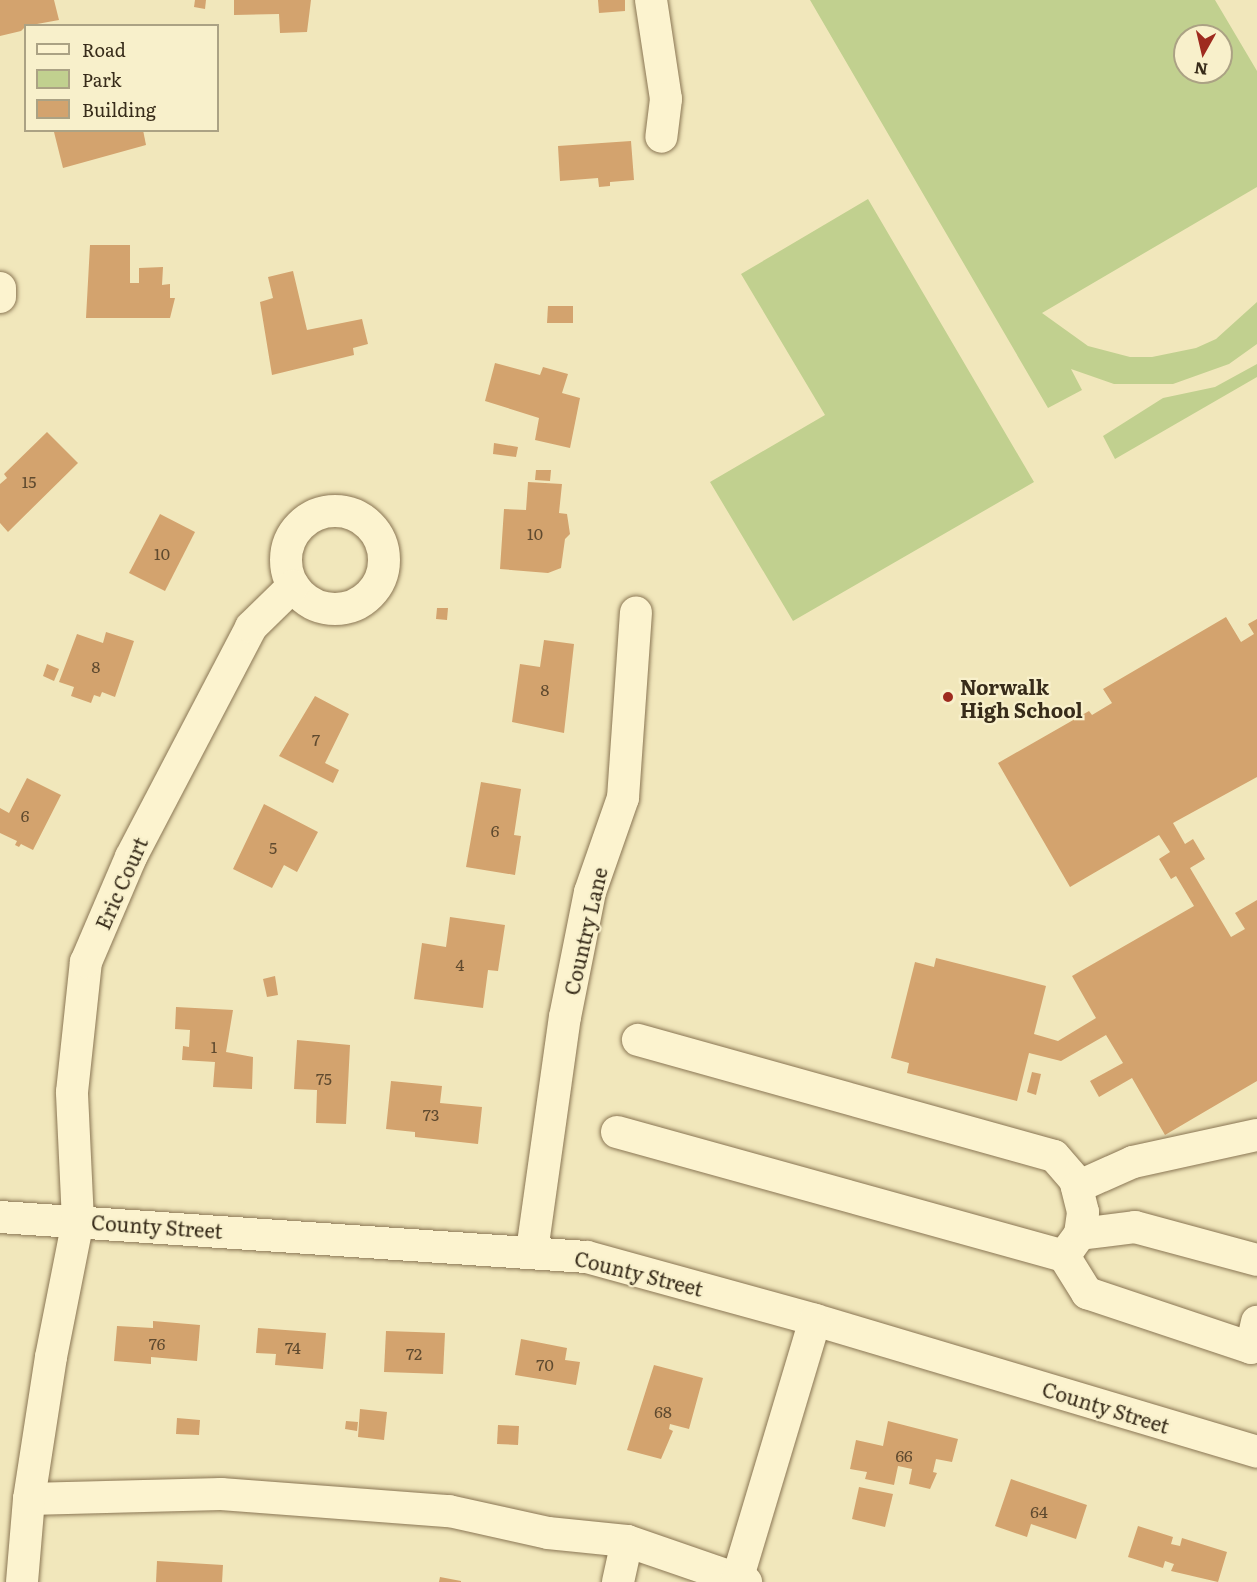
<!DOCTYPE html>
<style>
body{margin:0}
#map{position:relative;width:1257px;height:1582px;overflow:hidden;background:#f1e7bb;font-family:Literata,serif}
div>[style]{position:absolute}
.green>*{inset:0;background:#c1d08f}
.building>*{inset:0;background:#d3a36e}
.roads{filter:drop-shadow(0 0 2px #8a7654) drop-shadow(0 0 2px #8a7654)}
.minor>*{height:32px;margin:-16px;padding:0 16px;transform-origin:16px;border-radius:16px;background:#fcf3cf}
.minor>.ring{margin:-16px;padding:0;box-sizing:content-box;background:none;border:32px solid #fcf3cf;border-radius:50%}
.dots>*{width:16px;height:16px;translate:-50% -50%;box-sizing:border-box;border:3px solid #f8f0cb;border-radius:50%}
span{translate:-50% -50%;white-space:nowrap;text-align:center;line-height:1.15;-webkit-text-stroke:4.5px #f8f0cb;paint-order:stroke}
.number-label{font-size:16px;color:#5f4a2f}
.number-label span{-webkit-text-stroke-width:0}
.poi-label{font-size:20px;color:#382c1a;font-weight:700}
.left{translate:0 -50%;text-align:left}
.street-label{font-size:20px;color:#382c1a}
.legend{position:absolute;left:24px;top:24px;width:195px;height:108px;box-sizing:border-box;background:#f8f0cb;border:2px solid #aba284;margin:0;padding:8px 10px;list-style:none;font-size:18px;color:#382c1a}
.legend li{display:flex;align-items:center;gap:12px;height:30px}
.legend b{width:30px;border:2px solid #aba284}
.north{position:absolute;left:1173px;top:24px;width:60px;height:60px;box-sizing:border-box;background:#f8f0cb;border:2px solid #aba284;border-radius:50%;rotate:188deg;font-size:16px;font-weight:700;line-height:24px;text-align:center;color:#382c1a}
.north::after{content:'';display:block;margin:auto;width:21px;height:27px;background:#9e2b1f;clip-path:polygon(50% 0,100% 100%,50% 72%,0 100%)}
</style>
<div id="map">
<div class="green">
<div style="clip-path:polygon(evenodd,810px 0,1215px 0,1257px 71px,1257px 187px,1042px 313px,1088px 346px,1130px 357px,1152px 357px,1196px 348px,1216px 339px,1257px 302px,1257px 344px,1229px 364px,1173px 384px,1114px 384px,1071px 369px,1082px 390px,1048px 408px,810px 0,1185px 36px,1221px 36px,1221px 72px,1185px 72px,1185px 36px)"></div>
<div style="clip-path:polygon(868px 199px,1034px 482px,793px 621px,710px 482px,825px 415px,741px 274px)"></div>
<div style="clip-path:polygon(1257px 364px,1257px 377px,1115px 459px,1103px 436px,1163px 398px,1215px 387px)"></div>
</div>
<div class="building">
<div style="clip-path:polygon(0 0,54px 0,59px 20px,26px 26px,21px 31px,0 36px)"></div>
<div style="clip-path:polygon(195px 0,206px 0,205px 9px,194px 7px)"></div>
<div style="clip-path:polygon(234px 0,311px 0,307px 32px,280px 33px,279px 14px,234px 15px)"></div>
<div style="clip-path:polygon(598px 0,625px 0,625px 11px,599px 13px)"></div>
<div style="clip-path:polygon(143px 130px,146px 145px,63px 168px,54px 132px)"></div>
<div style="clip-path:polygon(631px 141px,634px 180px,610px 182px,610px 186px,599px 187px,598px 178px,560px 181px,558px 146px)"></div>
<div style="clip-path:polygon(90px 245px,130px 245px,130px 283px,139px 283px,139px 268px,163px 267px,162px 285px,170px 284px,170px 298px,175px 298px,170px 318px,86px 318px)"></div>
<div style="clip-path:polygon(293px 271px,307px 330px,362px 319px,368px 344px,353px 348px,354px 355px,272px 375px,260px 302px,273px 298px,268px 277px)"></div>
<div style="clip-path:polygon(548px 306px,573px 306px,573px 323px,547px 323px)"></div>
<div style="clip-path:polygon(495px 363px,540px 375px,543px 367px,568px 374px,562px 393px,580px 398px,570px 448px,535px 440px,539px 418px,485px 401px)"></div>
<div style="clip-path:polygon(47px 432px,78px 463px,8px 532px,0 523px,0 484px,7px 478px,4px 474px)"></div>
<div style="clip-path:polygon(494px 443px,518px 447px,516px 457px,493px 454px)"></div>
<div style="clip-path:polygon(536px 470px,551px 470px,550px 481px,535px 480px)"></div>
<div style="clip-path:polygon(528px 482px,562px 484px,559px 513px,567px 514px,570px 534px,565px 539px,561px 568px,548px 573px,500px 569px,504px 509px,526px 510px)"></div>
<div style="clip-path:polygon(160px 514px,195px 532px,165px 591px,129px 573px)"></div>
<div style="clip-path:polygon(437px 608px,448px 608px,447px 620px,436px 619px)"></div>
<div style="clip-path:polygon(1226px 617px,1241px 642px,1254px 634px,1248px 624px,1257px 619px,1257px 777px,1173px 823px,1185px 844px,1193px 839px,1205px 859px,1190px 868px,1231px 937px,1245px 929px,1235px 913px,1257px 900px,1257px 1081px,1165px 1135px,1132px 1078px,1099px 1097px,1090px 1081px,1123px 1063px,1106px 1035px,1061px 1061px,1029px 1053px,1017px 1101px,907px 1073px,909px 1063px,891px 1058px,915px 962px,934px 967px,936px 958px,1046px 986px,1034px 1034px,1058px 1041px,1096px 1018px,1072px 976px,1194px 906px,1176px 876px,1171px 879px,1159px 859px,1170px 852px,1159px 835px,1070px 887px,998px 763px,1089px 711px,1092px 715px,1112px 703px,1103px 689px)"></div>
<div style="clip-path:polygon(106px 632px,134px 641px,115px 697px,102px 692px,100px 697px,94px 695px,91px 703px,71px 696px,74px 687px,59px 682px,77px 634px,103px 643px)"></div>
<div style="clip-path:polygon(544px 640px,574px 644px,564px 733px,512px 722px,520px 664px,540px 667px)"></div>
<div style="clip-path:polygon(47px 664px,59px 669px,54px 681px,43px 676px)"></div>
<div style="clip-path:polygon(315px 696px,349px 714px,325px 763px,339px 770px,333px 783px,279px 756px)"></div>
<div style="clip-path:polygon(27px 778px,61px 795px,33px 850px,21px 844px,19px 847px,15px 845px,17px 841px,0 833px,0 808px,9px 813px)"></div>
<div style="clip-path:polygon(481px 782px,521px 789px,514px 835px,521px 836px,515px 875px,466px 867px)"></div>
<div style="clip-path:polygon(264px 804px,318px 832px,297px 872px,284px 865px,272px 888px,233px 869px)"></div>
<div style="clip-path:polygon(450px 917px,505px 925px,498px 971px,488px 970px,483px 1008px,414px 999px,422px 943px,446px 947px)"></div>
<div style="clip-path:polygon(275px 976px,278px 995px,267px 997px,263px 979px)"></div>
<div style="clip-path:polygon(176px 1007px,233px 1010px,226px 1052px,253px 1057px,252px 1089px,213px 1087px,215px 1062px,182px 1060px,183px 1046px,189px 1047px,190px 1030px,175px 1029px)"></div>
<div style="clip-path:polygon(297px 1040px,350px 1045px,346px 1124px,316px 1123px,317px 1090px,294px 1089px)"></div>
<div style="clip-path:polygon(1032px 1072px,1041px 1074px,1036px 1095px,1027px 1092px)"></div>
<div style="clip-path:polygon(391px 1081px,442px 1086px,440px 1103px,482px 1107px,478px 1144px,415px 1137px,415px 1132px,386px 1129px)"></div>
<div style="clip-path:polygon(153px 1321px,200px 1325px,197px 1361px,151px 1357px,151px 1364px,114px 1361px,117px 1326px,153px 1328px)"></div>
<div style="clip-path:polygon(258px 1328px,326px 1333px,323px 1369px,275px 1365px,276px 1354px,256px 1353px)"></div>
<div style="clip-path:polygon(386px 1331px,445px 1333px,443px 1374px,384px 1372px)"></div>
<div style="clip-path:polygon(521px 1339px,567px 1348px,565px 1360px,580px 1362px,576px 1385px,515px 1375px)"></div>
<div style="clip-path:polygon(654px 1365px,703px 1378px,689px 1429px,670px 1424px,669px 1429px,673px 1431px,661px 1459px,627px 1450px)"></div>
<div style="clip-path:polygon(360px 1409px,387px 1412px,384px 1440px,358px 1437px)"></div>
<div style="clip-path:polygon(177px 1418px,200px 1420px,199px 1435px,176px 1434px)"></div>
<div style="clip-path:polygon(346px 1421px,358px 1422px,357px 1431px,345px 1429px)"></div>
<div style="clip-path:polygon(888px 1421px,958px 1439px,952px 1462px,936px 1459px,933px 1472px,937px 1473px,930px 1489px,909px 1484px,912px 1469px,898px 1466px,894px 1485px,865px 1479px,867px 1472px,850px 1469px,856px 1440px,883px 1446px)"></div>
<div style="clip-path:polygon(498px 1425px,519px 1426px,518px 1445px,497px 1444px)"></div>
<div style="clip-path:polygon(1011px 1479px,1087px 1505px,1076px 1539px,1031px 1524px,1027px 1537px,995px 1526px)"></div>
<div style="clip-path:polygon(859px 1487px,893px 1494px,885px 1527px,852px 1519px)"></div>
<div style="clip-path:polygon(1138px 1526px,1173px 1537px,1171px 1544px,1180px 1546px,1182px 1538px,1227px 1552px,1218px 1582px,1171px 1571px,1174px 1564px,1165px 1561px,1163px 1568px,1128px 1557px)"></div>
<div style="clip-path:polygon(157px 1561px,223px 1565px,222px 1582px,156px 1582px)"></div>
<div style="clip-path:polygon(440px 1577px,461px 1581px,461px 1582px,439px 1582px)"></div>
</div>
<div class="roads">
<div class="minor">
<div style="left:651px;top:0;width:100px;rotate:81.4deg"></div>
<div style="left:666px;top:99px;width:38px;rotate:97deg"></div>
<div style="left:0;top:288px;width:9px;rotate:90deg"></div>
<div class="ring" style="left:286px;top:511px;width:66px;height:66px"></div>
<div style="left:617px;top:1132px;width:464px;rotate:15.5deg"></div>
<div style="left:1064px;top:1256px;width:27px;rotate:-54deg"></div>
<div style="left:1080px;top:1234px;width:22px;rotate:-82deg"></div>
<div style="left:1083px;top:1212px;width:33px;rotate:-104deg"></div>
<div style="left:1075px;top:1180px;width:32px;rotate:-131deg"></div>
<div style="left:1054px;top:1156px;width:432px;rotate:-164.4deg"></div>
<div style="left:1077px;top:1187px;width:61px;rotate:-24.1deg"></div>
<div style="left:1133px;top:1162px;width:127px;rotate:-12.3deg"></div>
<div style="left:0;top:1217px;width:588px;rotate:3.9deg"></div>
<div style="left:587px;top:1257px;width:237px;rotate:15.4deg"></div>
<div style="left:815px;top:1320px;width:461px;rotate:16.6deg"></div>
<div style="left:1080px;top:1234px;width:55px;rotate:-7.3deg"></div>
<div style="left:1135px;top:1227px;width:126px;rotate:15.1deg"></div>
<div style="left:532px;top:1251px;width:236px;rotate:-82deg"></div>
<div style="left:565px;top:1017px;width:127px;rotate:-78.7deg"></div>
<div style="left:590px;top:892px;width:100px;rotate:-70.7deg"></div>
<div style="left:623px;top:798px;width:186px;rotate:-86deg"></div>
<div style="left:1064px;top:1256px;width:44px;rotate:58.1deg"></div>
<div style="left:1087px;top:1293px;width:173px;rotate:18.5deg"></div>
<div style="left:1251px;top:1348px;width:27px;rotate:-77deg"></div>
<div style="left:29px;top:1499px;width:192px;rotate:-1.5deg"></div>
<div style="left:221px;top:1494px;width:229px;rotate:4.3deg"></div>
<div style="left:449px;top:1511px;width:101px;rotate:12.5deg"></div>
<div style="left:548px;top:1533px;width:79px;rotate:5.8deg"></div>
<div style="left:627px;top:1541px;width:126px;rotate:19deg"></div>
<div style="left:737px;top:1580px;width:271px;rotate:-73.3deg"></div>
<div style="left:22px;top:1582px;width:83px;rotate:-85.2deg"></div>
<div style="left:29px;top:1499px;width:144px;rotate:-81.2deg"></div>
<div style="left:51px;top:1357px;width:139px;rotate:-78.8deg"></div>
<div style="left:78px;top:1221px;width:129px;rotate:-92.7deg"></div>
<div style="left:72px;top:1092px;width:131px;rotate:-83.9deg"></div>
<div style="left:86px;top:962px;width:114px;rotate:-66.8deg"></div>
<div style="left:131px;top:857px;width:259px;rotate:-62.4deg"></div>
<div style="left:251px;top:627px;width:59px;rotate:-44.3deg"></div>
<div style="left:618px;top:1582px;width:42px;rotate:-77.6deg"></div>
</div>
</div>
<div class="dots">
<div style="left:948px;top:697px;background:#9e2b1f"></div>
</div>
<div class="number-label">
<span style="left:29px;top:481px">15</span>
<span style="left:535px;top:533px">10</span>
<span style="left:162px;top:553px">10</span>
<span style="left:96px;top:666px">8</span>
<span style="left:545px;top:689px">8</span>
<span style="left:316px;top:739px">7</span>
<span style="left:25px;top:815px">6</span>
<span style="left:495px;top:830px">6</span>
<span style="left:273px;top:847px">5</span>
<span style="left:460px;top:964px">4</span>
<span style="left:214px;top:1046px">1</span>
<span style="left:324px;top:1078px">75</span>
<span style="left:431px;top:1114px">73</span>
<span style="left:157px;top:1343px">76</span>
<span style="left:293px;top:1347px">74</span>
<span style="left:414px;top:1353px">72</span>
<span style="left:545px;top:1364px">70</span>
<span style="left:663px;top:1411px">68</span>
<span style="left:904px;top:1455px">66</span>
<span style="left:1039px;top:1511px">64</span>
</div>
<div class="poi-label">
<span class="left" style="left:960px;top:698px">Norwalk<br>High School</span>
</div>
<div class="street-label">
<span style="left:121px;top:883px;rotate:-66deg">Eric Court</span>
<span style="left:585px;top:931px;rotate:-77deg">Country Lane</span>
<span style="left:157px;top:1226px;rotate:4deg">County Street</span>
<span style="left:639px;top:1273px;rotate:14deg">County Street</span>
<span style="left:1106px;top:1407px;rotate:17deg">County Street</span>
</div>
<ul class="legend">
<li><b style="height:8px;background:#fcf3cf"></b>Road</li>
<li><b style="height:16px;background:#c1d08f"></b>Park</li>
<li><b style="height:16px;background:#d3a36e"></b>Building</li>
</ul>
<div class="north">N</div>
</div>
